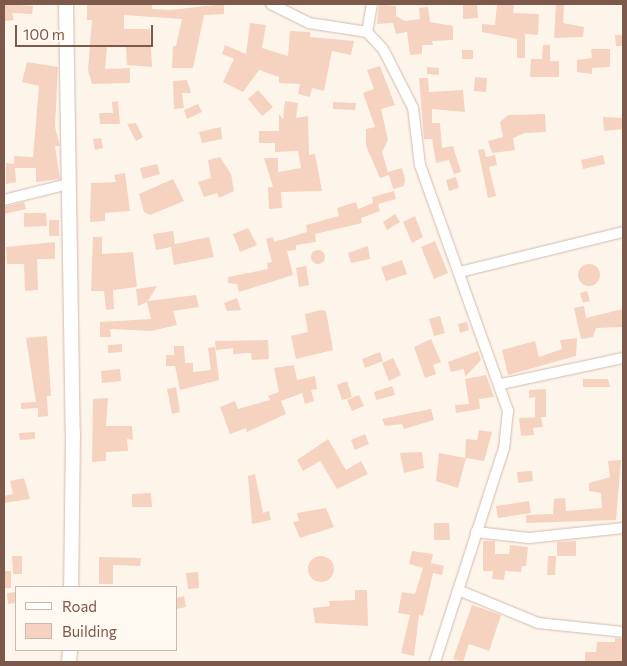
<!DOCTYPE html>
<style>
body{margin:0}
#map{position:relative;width:627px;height:666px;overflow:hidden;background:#fef5ea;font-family:Commissioner,sans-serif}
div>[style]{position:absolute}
.building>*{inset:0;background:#f6d2c0}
.round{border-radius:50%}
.roads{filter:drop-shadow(0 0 1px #d2bbae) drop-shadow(0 0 1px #d2bbae)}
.minor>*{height:10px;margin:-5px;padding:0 5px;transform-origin:5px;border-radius:5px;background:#fff}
.secondary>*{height:14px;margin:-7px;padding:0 7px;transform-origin:7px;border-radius:7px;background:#fff}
span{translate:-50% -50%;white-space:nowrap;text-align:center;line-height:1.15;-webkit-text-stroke:4.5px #fff9f2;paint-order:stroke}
.frame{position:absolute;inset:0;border:5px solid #7c594a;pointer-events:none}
.legend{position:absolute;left:15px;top:586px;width:162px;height:65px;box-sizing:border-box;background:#fff9f2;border:1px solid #cbb9af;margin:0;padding:6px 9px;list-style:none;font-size:15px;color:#7c594a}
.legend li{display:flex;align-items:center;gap:10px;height:25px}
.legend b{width:25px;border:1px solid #cbb9af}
.scale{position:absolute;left:15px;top:25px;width:138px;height:22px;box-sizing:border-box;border:2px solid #7c594a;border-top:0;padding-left:6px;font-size:15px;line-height:18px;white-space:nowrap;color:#7c594a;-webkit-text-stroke:4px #fff9f2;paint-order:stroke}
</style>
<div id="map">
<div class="building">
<div style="clip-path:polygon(4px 4px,33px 6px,32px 14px,12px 13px,14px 20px,5px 21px)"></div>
<div style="clip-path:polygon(87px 4px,152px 4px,152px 9px,170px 10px,224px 4px,224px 14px,204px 15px,193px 68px,172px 68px,173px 46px,176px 46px,182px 19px,124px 15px,124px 29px,150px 29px,152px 67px,127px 65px,126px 47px,107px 47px,105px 69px,130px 68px,130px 83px,92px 84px,88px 70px,92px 20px,87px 20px)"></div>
<div style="clip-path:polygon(379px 4px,396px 6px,396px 16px,405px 21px,420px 19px,419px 8px,428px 7px,430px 22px,453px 26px,453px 40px,432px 41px,433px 45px,422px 45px,422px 54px,410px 55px,407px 32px,396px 34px,393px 23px,377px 24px)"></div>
<div style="clip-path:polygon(463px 4px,477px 4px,478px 18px,463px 19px)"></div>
<div style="clip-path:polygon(497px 4px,514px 4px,513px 13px,539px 14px,538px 35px,525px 34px,525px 58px,517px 58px,517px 39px,482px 32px,482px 24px,495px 25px)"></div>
<div style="clip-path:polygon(556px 4px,564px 4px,563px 23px,584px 27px,583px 37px,554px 38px)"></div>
<div style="clip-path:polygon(250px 23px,266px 25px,262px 48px,288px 56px,290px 31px,310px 32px,310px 37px,354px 41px,351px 55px,332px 51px,324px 91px,312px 88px,310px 97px,298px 94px,300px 84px,279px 83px,279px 77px,259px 70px,243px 92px,223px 82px,234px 59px,222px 54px,225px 45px,246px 54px)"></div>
<div style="clip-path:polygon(615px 35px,623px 35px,623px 46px,616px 46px)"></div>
<div style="clip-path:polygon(543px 45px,550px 45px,550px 61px,559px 61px,559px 77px,530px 77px,531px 59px,542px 59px)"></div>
<div style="clip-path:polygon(591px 49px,610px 49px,610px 67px,592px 68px,592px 74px,577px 72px,577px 60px,592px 58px)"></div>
<div style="clip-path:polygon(462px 50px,473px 50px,473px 59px,462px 59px)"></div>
<div style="clip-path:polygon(27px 62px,58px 67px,55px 127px,60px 146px,55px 146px,60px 179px,36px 182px,36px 168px,15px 168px,16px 182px,6px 184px,6px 163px,14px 164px,14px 156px,33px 157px,39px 86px,22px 82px)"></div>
<div style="clip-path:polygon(380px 66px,395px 105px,381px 109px,388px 140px,382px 152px,388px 172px,402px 168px,405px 179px,404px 186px,393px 189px,389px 175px,380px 178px,366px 146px,366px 129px,375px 127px,363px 93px,374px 89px,367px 70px)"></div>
<div style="clip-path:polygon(427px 67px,439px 68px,439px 75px,427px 74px)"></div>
<div style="clip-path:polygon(475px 77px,487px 78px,486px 92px,474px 91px)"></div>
<div style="clip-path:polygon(419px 78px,428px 78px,429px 92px,463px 90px,465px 112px,432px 109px,432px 123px,440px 123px,442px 148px,453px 146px,461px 172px,454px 174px,449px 160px,436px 163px,432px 139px,424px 139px)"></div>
<div style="clip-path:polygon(187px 80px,191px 93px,182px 93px,184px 108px,174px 109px,173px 81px)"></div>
<div style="clip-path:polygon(258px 90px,273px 107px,262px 116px,248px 99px)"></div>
<div style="clip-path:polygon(118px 101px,120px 124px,100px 124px,99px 113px,113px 113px,112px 102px)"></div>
<div style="clip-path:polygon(285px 101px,298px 103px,296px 118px,308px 116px,309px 155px,315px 154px,322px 191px,281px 192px,282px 208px,269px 209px,268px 187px,273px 187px,264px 158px,278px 158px,278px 172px,301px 168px,298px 151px,275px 152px,275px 143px,259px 143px,259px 131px,279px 131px,279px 114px,283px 119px)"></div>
<div style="clip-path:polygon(333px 102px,356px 103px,355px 110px,333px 109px)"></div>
<div style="clip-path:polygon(198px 104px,202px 112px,187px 119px,184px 110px)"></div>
<div style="clip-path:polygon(545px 114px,546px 132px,525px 133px,513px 138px,515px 150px,492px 153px,488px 141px,503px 137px,500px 122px,508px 115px)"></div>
<div style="clip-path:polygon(603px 117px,623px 118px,623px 129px,604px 131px)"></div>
<div style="clip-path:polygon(136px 123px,143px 137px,136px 141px,127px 124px)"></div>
<div style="clip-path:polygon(221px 127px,222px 139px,202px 143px,199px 132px)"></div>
<div style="clip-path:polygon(101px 138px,103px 148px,95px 150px,93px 139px)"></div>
<div style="clip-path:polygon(484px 149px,486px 157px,495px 155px,497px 165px,489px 167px,496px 196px,488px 198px,478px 150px)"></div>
<div style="clip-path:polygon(603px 155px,605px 164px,583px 169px,581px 160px)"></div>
<div style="clip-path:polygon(220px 157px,231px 174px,234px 191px,219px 198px,217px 193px,204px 197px,198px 182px,211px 178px,208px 160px)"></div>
<div style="clip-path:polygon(157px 164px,160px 174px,143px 179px,140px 168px)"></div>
<div style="clip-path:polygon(125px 173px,130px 211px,105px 213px,105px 221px,90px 222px,91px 183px,116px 182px,114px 175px)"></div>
<div style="clip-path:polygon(456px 177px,459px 188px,449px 191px,446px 180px)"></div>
<div style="clip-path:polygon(173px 179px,184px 201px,150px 215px,144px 212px,139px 194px)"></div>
<div style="clip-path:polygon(394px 191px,396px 199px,378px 204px,380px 211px,361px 218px,362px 223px,315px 234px,316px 242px,296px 245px,296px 250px,287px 251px,293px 275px,239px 292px,237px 284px,228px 283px,228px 277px,268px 269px,267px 263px,272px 262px,266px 239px,273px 237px,274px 242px,307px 232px,306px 225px,339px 216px,337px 208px,356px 202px,358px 209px,373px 203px,372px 197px)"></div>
<div style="clip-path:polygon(24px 202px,26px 209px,4px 214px,4px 207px)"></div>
<div style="clip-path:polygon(24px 213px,46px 213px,47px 226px,24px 227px)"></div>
<div style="clip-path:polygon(395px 214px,400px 222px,387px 230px,383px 222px)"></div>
<div style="clip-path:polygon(415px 216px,423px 237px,412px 243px,403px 222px)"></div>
<div style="clip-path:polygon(49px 220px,59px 220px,59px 236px,49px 236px)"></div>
<div style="clip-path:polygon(248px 228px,257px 245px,240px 252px,233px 234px)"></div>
<div style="clip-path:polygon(173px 231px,175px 244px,209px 237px,214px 257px,174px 265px,171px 247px,156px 250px,153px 234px)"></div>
<div style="clip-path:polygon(93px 237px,102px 237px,102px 254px,133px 252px,137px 287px,113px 290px,114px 309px,106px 310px,104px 291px,91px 291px)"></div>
<div style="clip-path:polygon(435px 241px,448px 273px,434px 279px,421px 247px)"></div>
<div style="clip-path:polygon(55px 242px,55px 259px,37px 259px,38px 290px,25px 291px,24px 264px,7px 264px,6px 247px)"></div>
<div style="clip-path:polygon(368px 246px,370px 259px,351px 263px,348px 253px)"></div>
<div class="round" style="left:311px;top:250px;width:14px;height:14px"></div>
<div style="clip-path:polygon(402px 260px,407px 274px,386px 281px,381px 267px)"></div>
<div class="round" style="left:578px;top:264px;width:22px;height:22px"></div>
<div style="clip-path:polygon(306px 266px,309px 285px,299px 287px,296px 268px)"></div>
<div style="clip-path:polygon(157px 286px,148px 301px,196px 295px,199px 307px,173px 311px,177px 325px,151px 331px,110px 329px,111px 337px,100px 337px,100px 322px,151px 319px,147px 302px,138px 306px,136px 289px)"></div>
<div style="clip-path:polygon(587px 291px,590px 301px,583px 303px,580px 293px)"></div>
<div style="clip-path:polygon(237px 298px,241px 310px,227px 311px,224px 303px)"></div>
<div style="clip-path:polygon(584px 306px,586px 318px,623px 309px,623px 327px,596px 328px,593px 337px,581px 339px,574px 308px)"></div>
<div style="clip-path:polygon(321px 310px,326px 311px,333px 350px,296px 359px,291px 336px,308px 332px,305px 314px)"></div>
<div style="clip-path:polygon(440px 316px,445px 333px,434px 336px,429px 319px)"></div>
<div style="clip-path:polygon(467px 322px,469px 330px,460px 333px,458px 324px)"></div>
<div style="clip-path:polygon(47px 336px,51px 396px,47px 396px,48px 416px,38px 417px,38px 408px,21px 409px,21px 403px,36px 402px,26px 338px)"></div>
<div style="clip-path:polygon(577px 338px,576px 356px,508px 375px,502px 350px,535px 341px,539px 357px,562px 349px,560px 340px)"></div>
<div style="clip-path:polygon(431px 339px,441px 362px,433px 365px,436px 374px,425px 378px,414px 347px)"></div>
<div style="clip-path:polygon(268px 340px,269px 359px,252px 360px,251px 353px,233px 354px,233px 348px,216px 350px,215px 341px)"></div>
<div style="clip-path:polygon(122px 344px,122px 352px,108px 353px,108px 345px)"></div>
<div style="clip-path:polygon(174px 346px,184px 346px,185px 363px,193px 363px,193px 372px,211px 370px,208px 348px,215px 347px,219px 380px,180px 390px,175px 366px,166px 366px,166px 355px,174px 355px)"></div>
<div style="clip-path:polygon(478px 351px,481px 360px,465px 377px,464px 369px,451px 372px,448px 362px)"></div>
<div style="clip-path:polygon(380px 352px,383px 361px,365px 368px,362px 359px)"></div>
<div style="clip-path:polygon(393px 358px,401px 375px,389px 381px,382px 363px)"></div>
<div style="clip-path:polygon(294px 365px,297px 380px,315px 376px,317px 389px,311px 390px,314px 401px,305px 404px,302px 393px,281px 401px,286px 414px,247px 432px,246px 428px,230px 434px,220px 407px,235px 401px,238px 409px,270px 400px,268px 396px,279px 392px,274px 368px)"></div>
<div style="clip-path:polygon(120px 369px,121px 381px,102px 383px,101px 371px)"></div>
<div style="clip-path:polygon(486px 375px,494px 397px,479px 399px,480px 409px,456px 413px,455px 405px,469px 404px,465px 379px)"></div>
<div style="clip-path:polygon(583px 379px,608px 379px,610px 387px,583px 387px)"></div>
<div style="clip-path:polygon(347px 381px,352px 397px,342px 400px,337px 385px)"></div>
<div style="clip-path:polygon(392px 386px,395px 395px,376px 400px,374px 392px)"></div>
<div style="clip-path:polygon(176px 387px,180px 412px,172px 414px,167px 389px)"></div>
<div style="clip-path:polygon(546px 389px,546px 417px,535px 417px,535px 397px,529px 398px,529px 390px)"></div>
<div style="clip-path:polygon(359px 395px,364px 406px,352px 411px,347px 400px)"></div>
<div style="clip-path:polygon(108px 398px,106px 426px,132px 426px,133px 440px,127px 439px,128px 451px,106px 452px,106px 461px,92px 462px,93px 399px)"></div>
<div style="clip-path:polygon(431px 409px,434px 420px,404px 429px,402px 424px,385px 426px,382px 419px)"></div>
<div style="clip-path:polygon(541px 417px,543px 427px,533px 428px,534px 435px,521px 436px,519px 418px)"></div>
<div style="clip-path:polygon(479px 430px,492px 432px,484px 461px,466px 458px,458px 488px,436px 481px,439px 453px,465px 458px,466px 439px,477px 440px)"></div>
<div style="clip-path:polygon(35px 432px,35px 439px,20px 440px,19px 433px)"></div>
<div style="clip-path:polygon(365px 434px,369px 444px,355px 450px,351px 440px)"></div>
<div style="clip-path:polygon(328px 439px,346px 470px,361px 461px,368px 474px,337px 489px,320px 461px,303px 471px,297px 460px)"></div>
<div style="clip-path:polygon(422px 452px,424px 468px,404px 473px,400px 453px)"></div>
<div style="clip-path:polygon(621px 460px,616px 520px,526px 523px,526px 515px,553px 514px,554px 499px,565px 498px,566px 511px,602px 508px,601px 493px,589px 491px,589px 483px,610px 477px,608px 461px)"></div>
<div style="clip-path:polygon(532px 471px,533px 481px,518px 483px,517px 472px)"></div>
<div style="clip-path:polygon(255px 474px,263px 513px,269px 511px,271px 520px,252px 524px,248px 476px)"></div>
<div style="clip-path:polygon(24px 478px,30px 499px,4px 503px,4px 496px,13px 494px,10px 481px)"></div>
<div style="clip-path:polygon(151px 493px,152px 507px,132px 507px,132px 494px)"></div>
<div style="clip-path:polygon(529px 501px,531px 513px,498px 518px,496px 506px)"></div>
<div style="clip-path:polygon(326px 508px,334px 527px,300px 538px,293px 522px,299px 521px,297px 513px)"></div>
<div style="clip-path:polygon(434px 523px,449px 523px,450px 540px,434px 540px)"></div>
<div style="clip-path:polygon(483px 541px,495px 541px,495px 554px,509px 554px,510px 545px,528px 547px,526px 566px,522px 566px,521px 572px,505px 571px,504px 580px,492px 579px,493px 571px,483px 571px)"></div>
<div style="clip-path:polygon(576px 541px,576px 556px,557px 556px,557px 542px)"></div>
<div style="clip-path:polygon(412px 551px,433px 554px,431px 563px,444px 566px,442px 575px,433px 573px,423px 616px,419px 615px,414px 656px,401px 653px,410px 615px,398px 613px,402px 592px,415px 594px,423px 568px,409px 564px)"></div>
<div style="clip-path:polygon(12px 556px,22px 556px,22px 574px,13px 574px)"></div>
<div style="clip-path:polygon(548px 556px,556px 556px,555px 575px,547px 575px)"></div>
<div class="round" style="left:308px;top:556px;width:26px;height:26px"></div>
<div style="clip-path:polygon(99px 557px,141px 558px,140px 566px,113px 565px,113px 584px,99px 584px)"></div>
<div style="clip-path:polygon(4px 571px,11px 571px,11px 588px,4px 588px)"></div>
<div style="clip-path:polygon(198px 572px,199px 588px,188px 589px,186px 573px)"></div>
<div style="clip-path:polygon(355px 590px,367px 590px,368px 626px,315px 623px,313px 608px,330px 606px,329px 601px,355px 600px)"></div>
<div style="clip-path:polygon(15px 592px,16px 603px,8px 604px,7px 593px)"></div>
<div style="clip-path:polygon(184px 596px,186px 607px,176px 609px,176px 598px)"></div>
<div style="clip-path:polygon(472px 605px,501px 615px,489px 651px,469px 644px,463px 662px,453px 659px)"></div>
<div style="clip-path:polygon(615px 638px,623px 639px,622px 662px,585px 662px,585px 652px,596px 652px,597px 642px,615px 642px)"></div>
</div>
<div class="roads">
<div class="minor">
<div style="left:271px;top:4px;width:42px;rotate:26.6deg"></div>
<div style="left:309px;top:23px;width:59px;rotate:8.8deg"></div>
<div style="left:372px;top:4px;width:28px;rotate:100deg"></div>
<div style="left:367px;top:32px;width:23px;rotate:47deg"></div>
<div style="left:383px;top:49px;width:66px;rotate:63deg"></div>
<div style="left:413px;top:108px;width:57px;rotate:83deg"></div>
<div style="left:420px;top:165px;width:261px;rotate:70.3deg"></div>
<div style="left:508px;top:411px;width:37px;rotate:96deg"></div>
<div style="left:504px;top:448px;width:225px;rotate:107.9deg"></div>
<div style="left:4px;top:200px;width:66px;rotate:-14deg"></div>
<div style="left:460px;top:272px;width:168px;rotate:-13.8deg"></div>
<div style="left:501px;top:384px;width:125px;rotate:-12deg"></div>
<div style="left:476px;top:532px;width:53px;rotate:6.5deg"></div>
<div style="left:529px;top:538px;width:95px;rotate:-6.1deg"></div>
<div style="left:458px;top:590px;width:87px;rotate:22.4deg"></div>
<div style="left:538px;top:623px;width:85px;rotate:6deg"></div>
</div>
<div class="secondary">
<div style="left:66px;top:4px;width:429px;rotate:89.1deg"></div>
<div style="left:73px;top:433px;width:154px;rotate:90.7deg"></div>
<div style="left:69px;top:662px;width:12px;rotate:-85deg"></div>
</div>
</div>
<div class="frame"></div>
<ul class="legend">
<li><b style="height:6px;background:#fff"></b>Road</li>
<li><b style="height:14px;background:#f6d2c0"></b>Building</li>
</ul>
<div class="scale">100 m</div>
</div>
